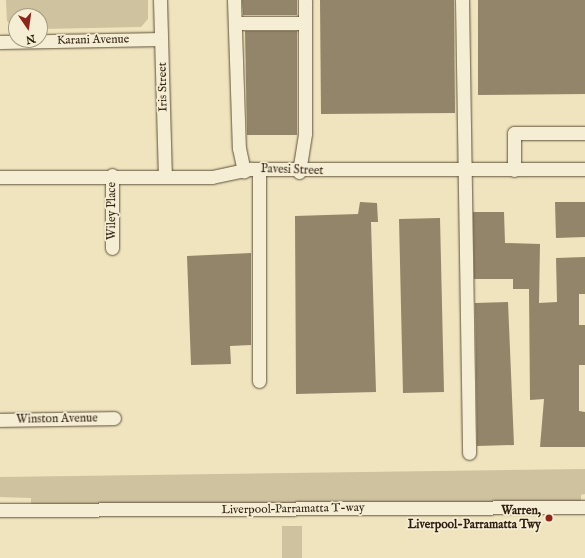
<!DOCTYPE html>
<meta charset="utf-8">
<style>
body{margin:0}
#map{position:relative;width:585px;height:558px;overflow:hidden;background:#efe4bd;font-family:"IM FELL English",serif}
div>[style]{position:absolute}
.green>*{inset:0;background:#cec29f}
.building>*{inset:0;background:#928569}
.roads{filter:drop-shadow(0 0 1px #5e503a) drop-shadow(0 0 1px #5e503a)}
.minor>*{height:13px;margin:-6.5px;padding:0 6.5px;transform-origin:6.5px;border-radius:6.5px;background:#f5edd4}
.dots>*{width:11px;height:11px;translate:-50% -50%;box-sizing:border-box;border:2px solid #f5edd4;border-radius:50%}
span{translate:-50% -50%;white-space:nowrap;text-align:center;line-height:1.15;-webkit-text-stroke:3.5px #f5edd4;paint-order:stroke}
.street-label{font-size:12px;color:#2d1e0e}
.poi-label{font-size:12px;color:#2d1e0e;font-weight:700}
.right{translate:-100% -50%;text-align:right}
.north{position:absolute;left:8px;top:8px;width:40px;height:40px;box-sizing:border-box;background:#f5edd4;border:1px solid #a59a85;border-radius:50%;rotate:167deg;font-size:11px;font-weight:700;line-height:16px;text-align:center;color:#2d1e0e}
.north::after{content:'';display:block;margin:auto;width:14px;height:18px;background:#8f2418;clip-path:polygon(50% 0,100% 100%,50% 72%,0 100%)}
</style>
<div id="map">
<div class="green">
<div style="clip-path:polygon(6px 0,148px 0,148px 19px,141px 27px,40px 29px,40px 16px,16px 16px,15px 29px,7px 21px)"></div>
<div style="clip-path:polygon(585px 469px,585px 494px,581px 495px,581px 502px,31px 504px,31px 498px,0 497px,0 477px)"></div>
<div style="clip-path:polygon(282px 526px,302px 526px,302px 558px,282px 558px)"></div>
</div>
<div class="building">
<div style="clip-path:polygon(242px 0,297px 0,297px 15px,243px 15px)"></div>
<div style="clip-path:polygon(320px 0,454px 0,455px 113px,321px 114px)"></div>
<div style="clip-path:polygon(478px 0,585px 0,585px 94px,478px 95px)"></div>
<div style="clip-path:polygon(245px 31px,297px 31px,297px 135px,247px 135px)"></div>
<div style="clip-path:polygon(360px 202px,377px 203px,378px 222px,371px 222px,376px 392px,296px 394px,295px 216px,358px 214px)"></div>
<div style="clip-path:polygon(555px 202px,585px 202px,585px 237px,556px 238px)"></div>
<div style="clip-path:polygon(473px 212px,504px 212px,505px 243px,540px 244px,539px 303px,557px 302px,556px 258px,585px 257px,585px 294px,579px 294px,579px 325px,585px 325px,585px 365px,579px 365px,579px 411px,585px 412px,585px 447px,540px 447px,544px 399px,530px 400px,529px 289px,513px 289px,513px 279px,474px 279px)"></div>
<div style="clip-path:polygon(440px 218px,444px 392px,403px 393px,399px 219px)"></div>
<div style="clip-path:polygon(251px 253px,251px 345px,230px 346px,231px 364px,191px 365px,187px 256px)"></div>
<div style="clip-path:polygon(508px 302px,514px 445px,477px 446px,475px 303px)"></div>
</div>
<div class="roads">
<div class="minor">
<div style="left:160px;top:0;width:174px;rotate:88.4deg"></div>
<div style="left:234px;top:0;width:148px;rotate:88.1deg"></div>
<div style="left:239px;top:148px;width:24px;rotate:78deg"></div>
<div style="left:462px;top:0;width:453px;rotate:89.1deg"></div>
<div style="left:235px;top:23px;width:70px"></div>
<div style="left:0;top:42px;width:161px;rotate:-1.1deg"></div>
<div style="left:514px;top:170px;width:37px;rotate:-90deg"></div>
<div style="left:514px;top:133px;width:71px"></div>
<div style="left:299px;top:172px;width:39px;rotate:-81deg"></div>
<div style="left:305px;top:133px;width:133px;rotate:-90deg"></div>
<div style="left:112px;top:175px;width:73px;rotate:90deg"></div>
<div style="left:0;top:177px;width:212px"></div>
<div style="left:212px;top:177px;width:40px;rotate:-12deg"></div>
<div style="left:251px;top:169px;width:334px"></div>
<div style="left:259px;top:381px;width:212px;rotate:-90deg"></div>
<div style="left:0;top:420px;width:114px;rotate:-1deg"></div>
<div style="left:0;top:510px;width:585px;rotate:-0.29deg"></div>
</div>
</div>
<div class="dots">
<div style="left:549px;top:518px;background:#8f2418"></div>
</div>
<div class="street-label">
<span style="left:93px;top:40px;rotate:-1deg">Karani Avenue</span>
<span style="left:163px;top:87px;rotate:-91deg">Iris Street</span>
<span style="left:292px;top:170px;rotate:2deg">Pavesi Street</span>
<span style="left:112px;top:211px;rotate:-90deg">Wiley Place</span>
<span style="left:57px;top:419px;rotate:-1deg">Winston Avenue</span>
<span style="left:293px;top:509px;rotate:-1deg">Liverpool–Parramatta T-way</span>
</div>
<div class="poi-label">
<span class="right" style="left:541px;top:518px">Warren,<br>Liverpool-Parramatta Twy</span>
</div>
<div class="north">N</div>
</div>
